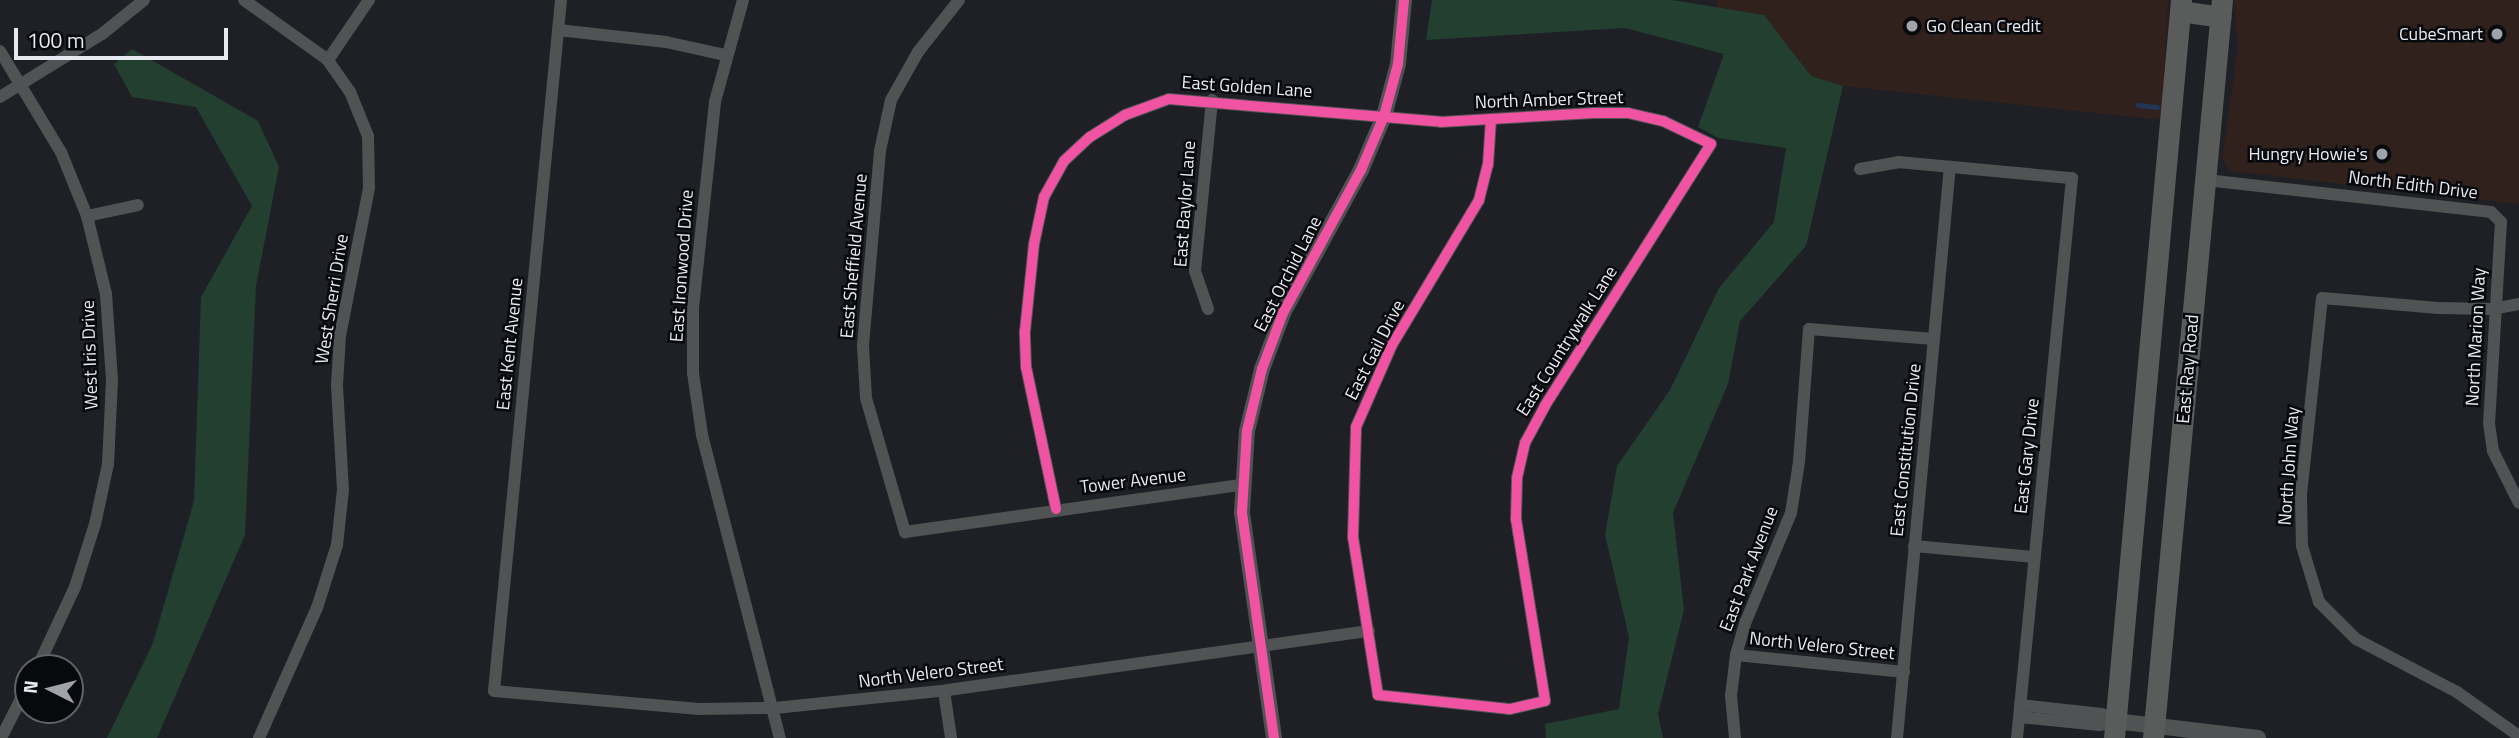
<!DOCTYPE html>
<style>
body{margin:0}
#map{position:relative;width:2519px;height:738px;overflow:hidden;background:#1e2026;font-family:"Titillium Web",sans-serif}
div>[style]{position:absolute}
.commercial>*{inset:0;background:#30211d}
.green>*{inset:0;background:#223f30}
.stream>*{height:4.5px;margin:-2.25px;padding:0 2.25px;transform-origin:2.25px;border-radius:2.25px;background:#213654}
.minor>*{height:12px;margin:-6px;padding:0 6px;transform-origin:6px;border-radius:6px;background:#515253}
.tertiary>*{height:16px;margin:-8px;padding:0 8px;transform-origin:8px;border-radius:8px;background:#515253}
.primary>*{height:21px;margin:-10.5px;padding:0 10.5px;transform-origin:10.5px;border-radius:10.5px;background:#5a5c5c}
.cycleway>*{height:10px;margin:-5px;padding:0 5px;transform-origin:5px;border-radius:5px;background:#f153a3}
.dots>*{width:19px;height:19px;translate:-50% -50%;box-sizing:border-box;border:4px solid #08090d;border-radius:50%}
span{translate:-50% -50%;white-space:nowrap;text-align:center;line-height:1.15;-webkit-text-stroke:5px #08090d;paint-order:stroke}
.poi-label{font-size:18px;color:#e7eaf1}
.left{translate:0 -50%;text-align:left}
.right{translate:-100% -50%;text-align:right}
.street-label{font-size:18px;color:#e7eaf1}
.north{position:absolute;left:14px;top:654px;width:70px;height:70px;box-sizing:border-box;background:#08090d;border:2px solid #616368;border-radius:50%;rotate:276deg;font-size:19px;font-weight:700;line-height:28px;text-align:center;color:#e7eaf1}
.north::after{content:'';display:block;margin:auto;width:24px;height:32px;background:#a1a3aa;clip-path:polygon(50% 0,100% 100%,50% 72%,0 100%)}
.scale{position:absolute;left:14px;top:28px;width:214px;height:32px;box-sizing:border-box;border:4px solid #e7eaf1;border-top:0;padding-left:9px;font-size:21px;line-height:24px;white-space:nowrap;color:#e7eaf1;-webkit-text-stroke:5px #08090d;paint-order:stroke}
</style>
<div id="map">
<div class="commercial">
<div style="clip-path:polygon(1717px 0,2168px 0,2162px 120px,1843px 86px,1811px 76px,1764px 15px,1716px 10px)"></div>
<div style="clip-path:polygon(2234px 0,2519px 0,2519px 204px,2230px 171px,2222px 159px,2238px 48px)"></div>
</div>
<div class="green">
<div style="clip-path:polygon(1432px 0,1672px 0,1764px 15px,1811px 76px,1843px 86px,1806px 246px,1740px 321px,1728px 384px,1673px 513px,1684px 610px,1658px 714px,1663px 738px,1546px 738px,1545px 724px,1619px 709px,1629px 637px,1605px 535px,1617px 466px,1670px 390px,1719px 288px,1774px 222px,1786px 148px,1718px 138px,1698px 127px,1724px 54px,1625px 28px,1426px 40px)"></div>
<div style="clip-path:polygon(132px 49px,258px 121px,279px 167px,256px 286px,245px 535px,157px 738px,107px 738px,153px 643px,194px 501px,201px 297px,252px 206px,196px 107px,132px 97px,114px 64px)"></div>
</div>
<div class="stream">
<div style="left:2138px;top:105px;width:19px;rotate:6deg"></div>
</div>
<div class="minor">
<div style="left:244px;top:0;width:103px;rotate:35.5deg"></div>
<div style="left:561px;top:0;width:694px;rotate:95.54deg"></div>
<div style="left:494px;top:691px;width:206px;rotate:5deg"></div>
<div style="left:699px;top:709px;width:76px;rotate:-0.8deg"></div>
<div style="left:775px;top:708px;width:174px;rotate:-5.9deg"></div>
<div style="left:948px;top:690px;width:425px;rotate:-8deg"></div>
<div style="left:743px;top:0;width:106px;rotate:105.4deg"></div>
<div style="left:715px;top:102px;width:208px;rotate:96.1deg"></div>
<div style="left:693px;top:309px;width:64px;rotate:90deg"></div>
<div style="left:693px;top:373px;width:63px;rotate:81.7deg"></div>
<div style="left:702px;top:435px;width:313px;rotate:75.6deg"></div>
<div style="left:959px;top:0;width:66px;rotate:128.3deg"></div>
<div style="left:918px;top:52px;width:55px;rotate:119.4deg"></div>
<div style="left:891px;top:100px;width:52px;rotate:102.2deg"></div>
<div style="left:880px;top:151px;width:196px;rotate:95deg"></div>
<div style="left:863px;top:346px;width:52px;rotate:86.7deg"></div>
<div style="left:866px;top:398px;width:140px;rotate:73.8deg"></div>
<div style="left:905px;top:532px;width:339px;rotate:-8deg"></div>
<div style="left:558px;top:30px;width:109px;rotate:6.3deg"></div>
<div style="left:666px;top:42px;width:60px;rotate:12.4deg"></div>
<div style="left:0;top:51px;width:118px;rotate:58.9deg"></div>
<div style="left:61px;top:152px;width:69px;rotate:67.9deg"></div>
<div style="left:87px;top:216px;width:80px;rotate:76.3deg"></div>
<div style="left:106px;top:294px;width:86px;rotate:86deg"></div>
<div style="left:112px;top:380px;width:84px;rotate:92.7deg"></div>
<div style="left:108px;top:464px;width:61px;rotate:102.2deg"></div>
<div style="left:95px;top:524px;width:66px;rotate:107.6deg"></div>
<div style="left:75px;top:587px;width:89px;rotate:115.1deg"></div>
<div style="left:0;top:97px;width:120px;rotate:-31.7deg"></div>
<div style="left:102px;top:34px;width:54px;rotate:-39deg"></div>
<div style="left:1860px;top:169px;width:39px;rotate:-10deg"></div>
<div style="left:1898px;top:162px;width:175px;rotate:5.3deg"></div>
<div style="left:2072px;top:178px;width:563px;rotate:95.61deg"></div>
<div style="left:2206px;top:180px;width:287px;rotate:6.4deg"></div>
<div style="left:2491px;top:212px;width:14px;rotate:45deg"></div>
<div style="left:2501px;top:222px;width:201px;rotate:93.4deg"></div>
<div style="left:2489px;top:423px;width:28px;rotate:82deg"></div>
<div style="left:2493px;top:451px;width:58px;rotate:63.4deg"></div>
<div style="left:87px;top:216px;width:52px;rotate:-12.2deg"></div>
<div style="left:2519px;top:304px;width:26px;rotate:169deg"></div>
<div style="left:2493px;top:309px;width:55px;rotate:-179deg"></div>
<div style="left:2438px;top:308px;width:116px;rotate:-175.1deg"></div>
<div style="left:2322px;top:298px;width:199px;rotate:96.1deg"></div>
<div style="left:2301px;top:496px;width:50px;rotate:88.9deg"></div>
<div style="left:2302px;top:546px;width:59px;rotate:73.1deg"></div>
<div style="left:2319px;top:602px;width:52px;rotate:45deg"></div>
<div style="left:2356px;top:639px;width:114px;rotate:27.7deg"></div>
<div style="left:2457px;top:692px;width:76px;rotate:35.4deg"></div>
<div style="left:1208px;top:309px;width:40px;rotate:-108.9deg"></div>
<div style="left:1195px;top:271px;width:172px;rotate:-84.3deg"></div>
<div style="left:1056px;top:509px;width:145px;rotate:-101.9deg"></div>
<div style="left:1026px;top:367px;width:36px;rotate:-92deg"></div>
<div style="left:1025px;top:331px;width:87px;rotate:-84.1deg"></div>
<div style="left:1034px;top:244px;width:48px;rotate:-78deg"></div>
<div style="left:1044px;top:197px;width:41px;rotate:-60.9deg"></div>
<div style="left:1064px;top:161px;width:35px;rotate:-43deg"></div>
<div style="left:1090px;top:137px;width:41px;rotate:-32.2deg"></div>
<div style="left:1125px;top:115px;width:47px;rotate:-20deg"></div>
<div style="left:1169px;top:99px;width:273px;rotate:4.8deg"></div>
<div style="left:1441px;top:122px;width:50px;rotate:-3.4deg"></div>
<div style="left:1491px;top:119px;width:103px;rotate:-3.3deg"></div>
<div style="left:1594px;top:113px;width:34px"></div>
<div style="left:1628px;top:113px;width:36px;rotate:13deg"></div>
<div style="left:1663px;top:121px;width:53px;rotate:25.6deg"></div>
<div style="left:1711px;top:144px;width:310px;rotate:122.4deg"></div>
<div style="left:1545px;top:406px;width:42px;rotate:118.4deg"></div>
<div style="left:1525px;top:443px;width:36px;rotate:103deg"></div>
<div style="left:1517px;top:478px;width:41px;rotate:91.4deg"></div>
<div style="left:1516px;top:519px;width:184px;rotate:80.9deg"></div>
<div style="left:1545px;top:701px;width:37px;rotate:167deg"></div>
<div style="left:1509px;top:709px;width:132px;rotate:-173.9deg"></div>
<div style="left:1378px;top:695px;width:160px;rotate:-99deg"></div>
<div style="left:1353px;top:537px;width:110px;rotate:-88.4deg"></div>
<div style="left:1356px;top:427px;width:90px;rotate:-66.3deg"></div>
<div style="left:1392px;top:345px;width:169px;rotate:-59deg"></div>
<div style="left:1479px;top:200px;width:36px;rotate:-76deg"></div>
<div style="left:1488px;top:165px;width:46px;rotate:-86.3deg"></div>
<div style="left:1914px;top:546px;width:121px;rotate:5.2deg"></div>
<div style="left:1736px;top:655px;width:169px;rotate:5.8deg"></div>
<div style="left:944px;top:691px;width:48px;rotate:81.5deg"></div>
<div style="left:2020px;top:705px;width:82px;rotate:6.3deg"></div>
<div style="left:2102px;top:714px;width:15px;rotate:28deg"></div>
<div style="left:2019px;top:717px;width:81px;rotate:5.6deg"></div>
<div style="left:2100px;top:725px;width:16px;rotate:-15deg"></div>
<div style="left:1px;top:738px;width:59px;rotate:-63deg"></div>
<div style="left:259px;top:738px;width:142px;rotate:-66deg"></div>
<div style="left:317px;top:608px;width:66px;rotate:-72.4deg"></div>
<div style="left:337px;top:545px;width:55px;rotate:-83.8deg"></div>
<div style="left:343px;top:490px;width:105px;rotate:-93.3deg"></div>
<div style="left:337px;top:385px;width:49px;rotate:-86.5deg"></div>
<div style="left:340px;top:336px;width:151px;rotate:-78.9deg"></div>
<div style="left:369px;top:188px;width:52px;rotate:-91.1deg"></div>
<div style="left:368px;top:136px;width:48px;rotate:-112.2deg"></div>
<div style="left:350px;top:92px;width:39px;rotate:-125deg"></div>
<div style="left:328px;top:60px;width:73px;rotate:-55.7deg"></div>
<div style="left:1735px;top:738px;width:42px;rotate:-95.4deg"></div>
<div style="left:1731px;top:696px;width:41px;rotate:-83deg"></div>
<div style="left:1736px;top:655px;width:35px;rotate:-74deg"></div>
<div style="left:1746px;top:621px;width:117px;rotate:-67.4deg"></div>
<div style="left:1791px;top:513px;width:52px;rotate:-81.1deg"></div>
<div style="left:1799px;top:462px;width:133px;rotate:-85.7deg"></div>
<div style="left:1809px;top:329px;width:125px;rotate:4.6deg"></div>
<div style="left:1897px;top:738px;width:574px;rotate:-84.71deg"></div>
</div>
<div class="tertiary">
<div style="left:2115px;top:721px;width:144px;rotate:6.8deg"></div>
<div style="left:1274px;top:738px;width:228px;rotate:-98.1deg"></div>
<div style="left:1242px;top:512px;width:81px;rotate:-86.5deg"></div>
<div style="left:1247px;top:431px;width:64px;rotate:-76.4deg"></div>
<div style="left:1262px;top:369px;width:60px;rotate:-69.4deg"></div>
<div style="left:1283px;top:313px;width:163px;rotate:-61.4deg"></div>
<div style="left:1361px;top:170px;width:59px;rotate:-66.9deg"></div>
<div style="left:1384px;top:116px;width:54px;rotate:-74.9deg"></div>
<div style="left:1398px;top:64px;width:64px;rotate:-84.6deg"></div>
</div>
<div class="primary">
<div style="left:2180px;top:11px;width:41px;rotate:8.3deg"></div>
<div style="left:2114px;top:738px;width:741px;rotate:-84.81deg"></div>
<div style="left:2153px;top:738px;width:741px;rotate:-84.66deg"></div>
</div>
<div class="cycleway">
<div style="left:1056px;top:509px;width:145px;rotate:-101.9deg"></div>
<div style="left:1026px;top:367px;width:36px;rotate:-92deg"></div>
<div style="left:1025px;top:331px;width:87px;rotate:-84.1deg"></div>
<div style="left:1034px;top:244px;width:48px;rotate:-78deg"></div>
<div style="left:1044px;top:197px;width:41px;rotate:-60.9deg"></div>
<div style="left:1064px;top:161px;width:35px;rotate:-43deg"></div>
<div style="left:1090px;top:137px;width:41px;rotate:-32.2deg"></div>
<div style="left:1125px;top:115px;width:47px;rotate:-20deg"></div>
<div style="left:1169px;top:99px;width:273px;rotate:4.8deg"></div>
<div style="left:1441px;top:122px;width:50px;rotate:-3.4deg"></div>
<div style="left:1491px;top:119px;width:103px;rotate:-3.3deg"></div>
<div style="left:1594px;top:113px;width:34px"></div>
<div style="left:1628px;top:113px;width:36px;rotate:13deg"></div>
<div style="left:1663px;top:121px;width:53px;rotate:25.6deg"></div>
<div style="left:1711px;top:144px;width:310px;rotate:122.4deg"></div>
<div style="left:1545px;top:406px;width:42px;rotate:118.4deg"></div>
<div style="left:1525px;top:443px;width:36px;rotate:103deg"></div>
<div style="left:1517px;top:478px;width:41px;rotate:91.4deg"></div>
<div style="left:1516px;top:519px;width:184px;rotate:80.9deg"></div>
<div style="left:1545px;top:701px;width:37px;rotate:167deg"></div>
<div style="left:1509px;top:709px;width:132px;rotate:-173.9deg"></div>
<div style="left:1378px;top:695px;width:160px;rotate:-99deg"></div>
<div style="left:1353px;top:537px;width:110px;rotate:-88.4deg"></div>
<div style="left:1356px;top:427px;width:90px;rotate:-66.3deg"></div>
<div style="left:1392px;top:345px;width:169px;rotate:-59deg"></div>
<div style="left:1479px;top:200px;width:36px;rotate:-76deg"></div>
<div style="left:1488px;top:165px;width:46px;rotate:-86.3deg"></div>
<div style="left:1274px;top:738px;width:228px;rotate:-98.1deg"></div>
<div style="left:1242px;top:512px;width:81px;rotate:-86.5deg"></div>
<div style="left:1247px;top:431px;width:64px;rotate:-76.4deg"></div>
<div style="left:1262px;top:369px;width:60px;rotate:-69.4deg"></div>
<div style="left:1283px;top:313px;width:163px;rotate:-61.4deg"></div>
<div style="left:1361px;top:170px;width:59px;rotate:-66.9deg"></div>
<div style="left:1384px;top:116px;width:54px;rotate:-74.9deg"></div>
<div style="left:1398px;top:64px;width:64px;rotate:-84.6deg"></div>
</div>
<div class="dots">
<div style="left:1912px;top:26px;background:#a1a3aa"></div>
<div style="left:2497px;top:34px;background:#a1a3aa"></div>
<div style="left:2382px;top:154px;background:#a1a3aa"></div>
</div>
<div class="poi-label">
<span class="left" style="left:1926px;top:26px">Go Clean Credit</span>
<span class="right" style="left:2483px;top:34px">CubeSmart</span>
<span class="right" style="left:2368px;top:154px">Hungry Howie's</span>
</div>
<div class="street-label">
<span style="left:1247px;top:87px;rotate:4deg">East Golden Lane</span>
<span style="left:1549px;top:100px;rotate:-2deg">North Amber Street</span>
<span style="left:2413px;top:185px;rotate:7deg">North Edith Drive</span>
<span style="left:1185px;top:204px;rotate:-86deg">East Baylor Lane</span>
<span style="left:854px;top:256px;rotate:-85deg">East Sheffield Avenue</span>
<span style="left:682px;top:266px;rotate:-86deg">East Ironwood Drive</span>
<span style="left:1288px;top:274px;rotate:-63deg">East Orchid Lane</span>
<span style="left:332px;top:299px;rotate:-81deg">West Sherri Drive</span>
<span style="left:2476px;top:337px;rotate:-87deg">North Marion Way</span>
<span style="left:1567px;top:341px;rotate:-58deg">East Countrywalk Lane</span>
<span style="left:510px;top:344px;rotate:-84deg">East Kent Avenue</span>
<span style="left:1375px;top:350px;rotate:-63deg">East Gail Drive</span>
<span style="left:90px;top:355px;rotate:-92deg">West Iris Drive</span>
<span style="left:2188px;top:369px;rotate:-85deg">East Ray Road</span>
<span style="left:1906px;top:450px;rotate:-84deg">East Constitution Drive</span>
<span style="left:2027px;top:456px;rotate:-84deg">East Gary Drive</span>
<span style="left:2289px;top:466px;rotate:-86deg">North John Way</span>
<span style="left:1133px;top:481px;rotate:-7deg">Tower Avenue</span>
<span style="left:1749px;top:569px;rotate:-69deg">East Park Avenue</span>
<span style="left:1822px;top:646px;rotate:6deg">North Velero Street</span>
<span style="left:931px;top:673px;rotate:-7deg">North Velero Street</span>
</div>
<div class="north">N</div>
<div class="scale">100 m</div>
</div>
